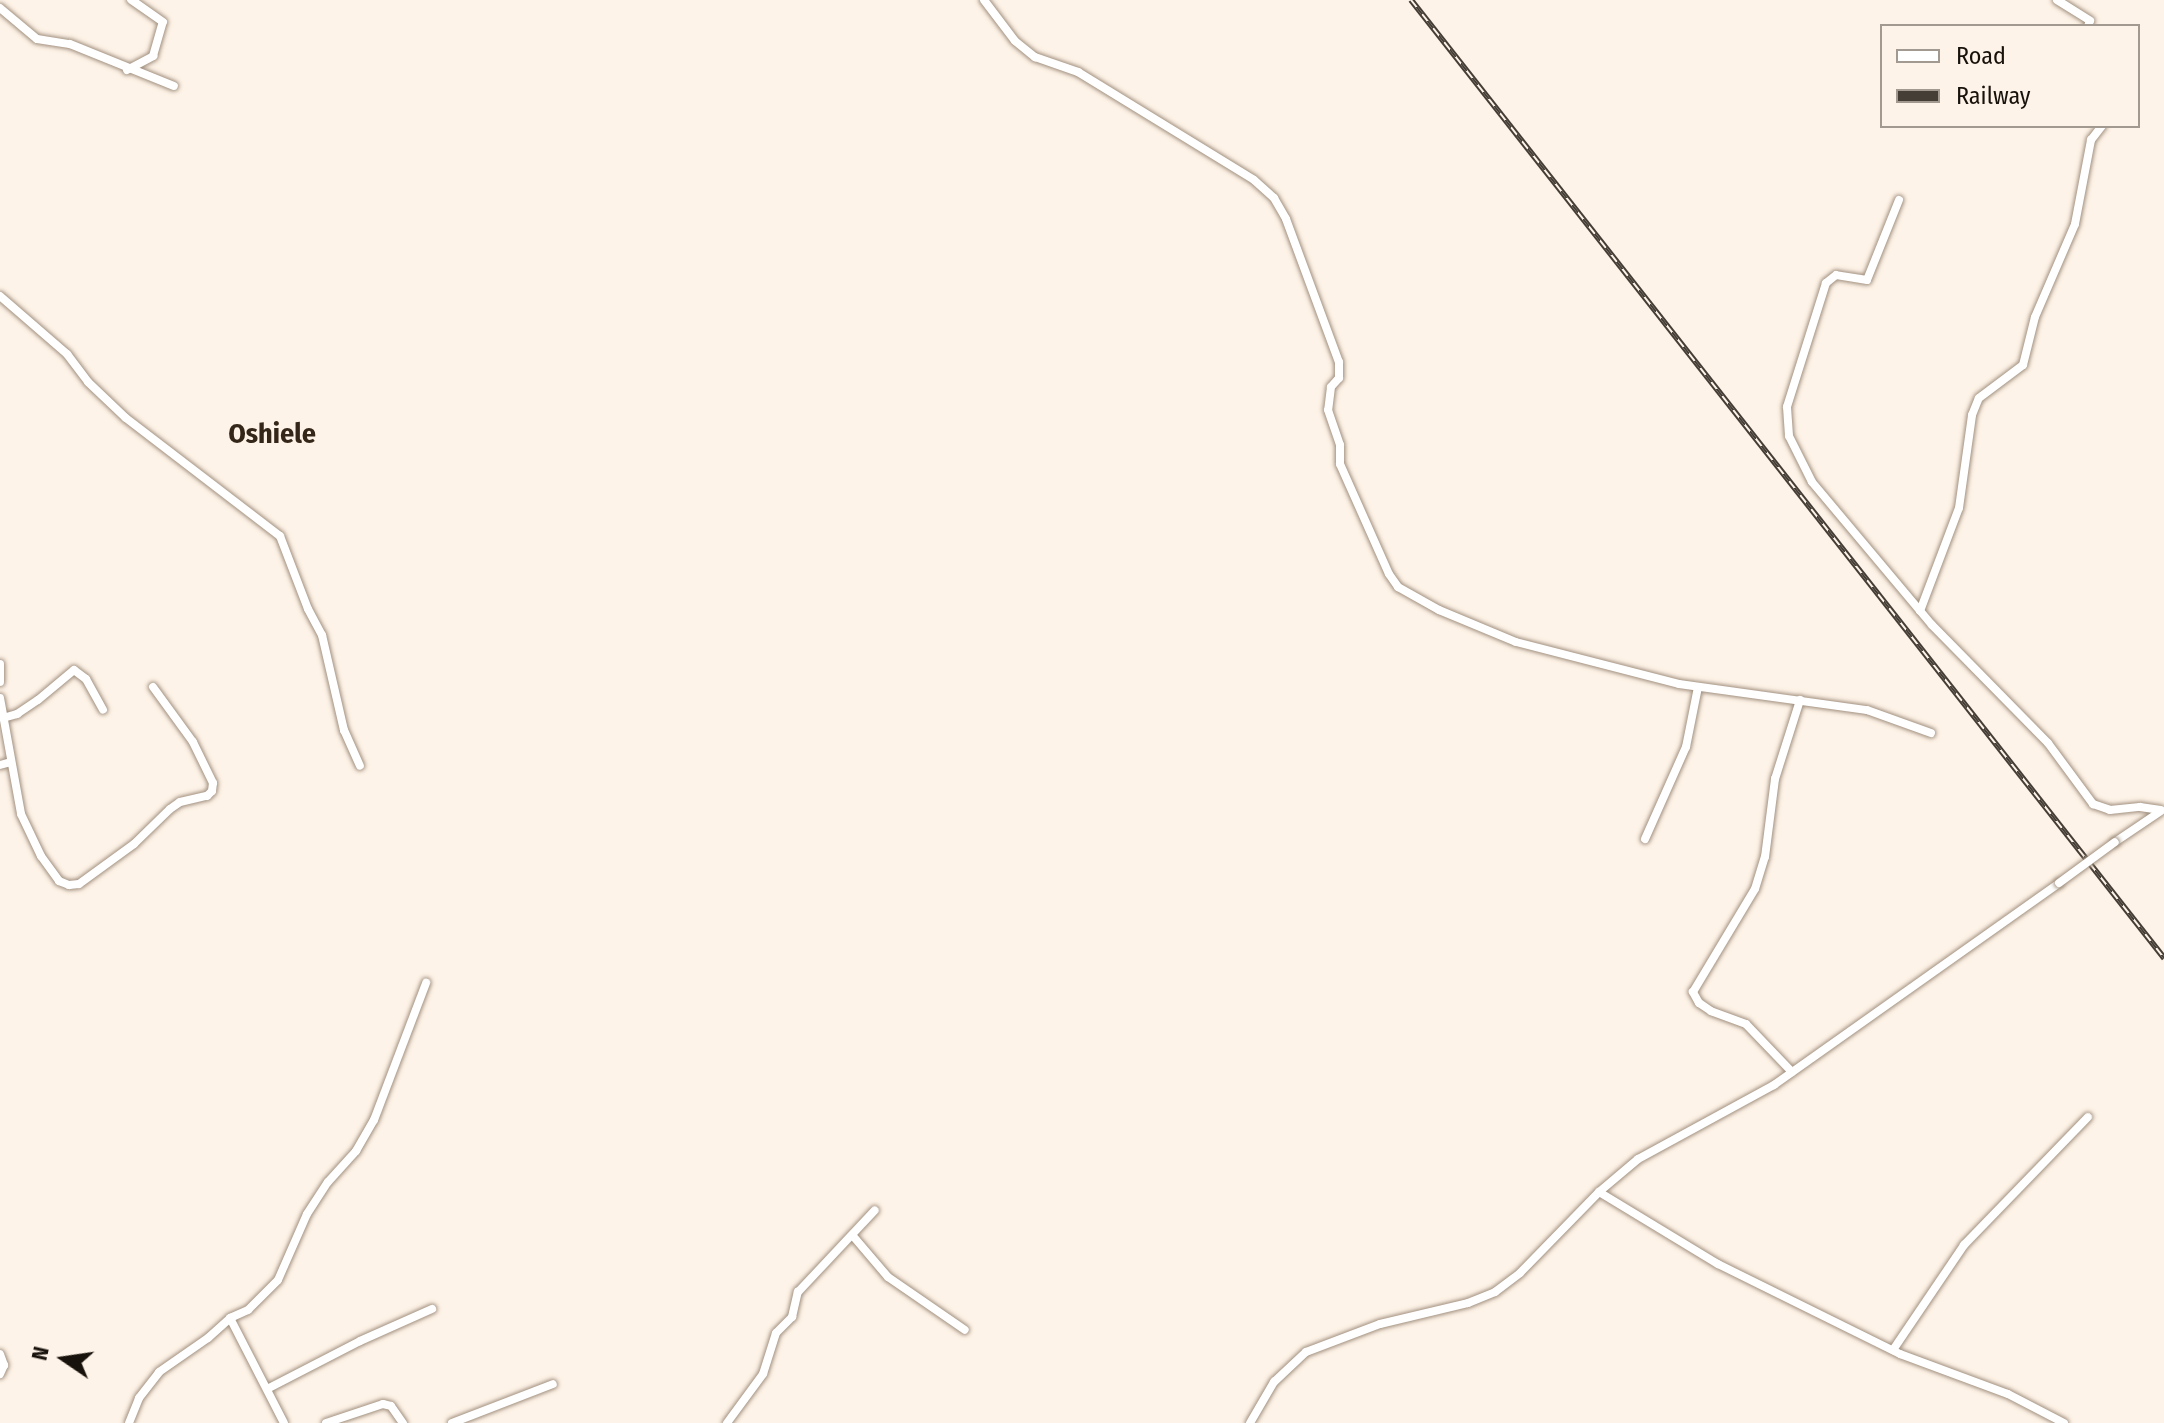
<!DOCTYPE html>
<style>
body{margin:0}
#map{position:relative;width:2164px;height:1423px;overflow:hidden;background:#fef3e8;font-family:"Fira Sans Condensed",sans-serif}
div>[style]{position:absolute}
.roads{filter:drop-shadow(0 0 2px #a1907f) drop-shadow(0 0 2px #a1907f)}
.minor>*{height:8px;margin:-4px;padding:0 4px;transform-origin:4px;border-radius:4px;background:#fff}
.rail>*{height:6px;margin-top:-3px;transform-origin:0;background:repeating-linear-gradient(90deg,#fef3e8 0 9px,#453e37 0 18px);box-sizing:border-box;border-block:2px solid #453e37}
.bridges{filter:drop-shadow(0 0 2px #a1907f) drop-shadow(0 0 2px #a1907f)}
.minor-bridge>*{height:8px;margin:-4px;padding:0 4px;transform-origin:4px;border-radius:4px;background:#fff}
span{translate:-50% -50%;white-space:nowrap;text-align:center;line-height:1.15;-webkit-text-stroke:6px #fef3e8;paint-order:stroke}
.quarter-label{font-size:28px;color:#342618;font-weight:700}
.legend{position:absolute;left:1880px;top:24px;width:260px;height:104px;box-sizing:border-box;background:#fef3e8;border:2px solid #a29990;margin:0;padding:10px 14px;list-style:none;font-size:24px;color:#18120c}
.legend li{display:flex;align-items:center;gap:16px;height:40px}
.legend b{width:40px;border:2px solid #a29990}
.north{position:absolute;left:24px;top:1319px;width:80px;height:80px;-webkit-text-stroke:6px #fef3e8;paint-order:stroke;rotate:283deg;font-size:22px;font-weight:700;line-height:32px;text-align:center;color:#18120c}
.north::after{content:'';display:block;margin:auto;width:28px;height:36px;background:#18120c;clip-path:polygon(50% 0,100% 100%,50% 72%,0 100%)}
</style>
<div id="map">
<div class="roads">
<div class="minor">
<div style="left:984px;top:0;width:51px;rotate:52.9deg"></div>
<div style="left:1015px;top:41px;width:26px;rotate:39deg"></div>
<div style="left:1035px;top:57px;width:46px;rotate:19.2deg"></div>
<div style="left:1078px;top:72px;width:206px;rotate:31.5deg"></div>
<div style="left:1254px;top:180px;width:27px;rotate:42deg"></div>
<div style="left:1274px;top:198px;width:24px;rotate:60deg"></div>
<div style="left:1286px;top:219px;width:153px;rotate:69.7deg"></div>
<div style="left:1339px;top:362px;width:16px;rotate:90deg"></div>
<div style="left:1339px;top:378px;width:12px;rotate:132deg"></div>
<div style="left:1331px;top:387px;width:23px;rotate:97deg"></div>
<div style="left:1328px;top:410px;width:37px;rotate:71deg"></div>
<div style="left:1340px;top:445px;width:19px;rotate:90deg"></div>
<div style="left:1340px;top:464px;width:120px;rotate:66deg"></div>
<div style="left:1389px;top:574px;width:16px;rotate:55deg"></div>
<div style="left:1398px;top:587px;width:47px;rotate:29.3deg"></div>
<div style="left:1439px;top:610px;width:83px;rotate:22.6deg"></div>
<div style="left:1516px;top:642px;width:168px;rotate:14.4deg"></div>
<div style="left:1679px;top:684px;width:190px;rotate:7.9deg"></div>
<div style="left:1867px;top:710px;width:68px;rotate:19.8deg"></div>
<div style="left:2057px;top:0;width:39px;rotate:32deg"></div>
<div style="left:2090px;top:21px;width:5px;rotate:112deg"></div>
<div style="left:0;top:8px;width:48px;rotate:40deg"></div>
<div style="left:37px;top:39px;width:33px;rotate:9deg"></div>
<div style="left:70px;top:44px;width:112px;rotate:22deg"></div>
<div style="left:127px;top:70px;width:30px;rotate:-28deg"></div>
<div style="left:153px;top:56px;width:35px;rotate:-74deg"></div>
<div style="left:163px;top:22px;width:39px;rotate:-145deg"></div>
<div style="left:1899px;top:200px;width:86px;rotate:111.8deg"></div>
<div style="left:1867px;top:280px;width:31px;rotate:-171deg"></div>
<div style="left:1836px;top:275px;width:13px;rotate:141deg"></div>
<div style="left:1826px;top:283px;width:130px;rotate:107.5deg"></div>
<div style="left:1787px;top:407px;width:29px;rotate:86deg"></div>
<div style="left:1789px;top:436px;width:51px;rotate:63.4deg"></div>
<div style="left:1812px;top:482px;width:187px;rotate:50deg"></div>
<div style="left:1932px;top:625px;width:165px;rotate:45.5deg"></div>
<div style="left:2048px;top:743px;width:76px;rotate:53.6deg"></div>
<div style="left:2093px;top:804px;width:18px;rotate:19deg"></div>
<div style="left:2110px;top:810px;width:30px;rotate:-6deg"></div>
<div style="left:2140px;top:807px;width:21px;rotate:8deg"></div>
<div style="left:0;top:296px;width:89px;rotate:40.9deg"></div>
<div style="left:67px;top:354px;width:35px;rotate:53deg"></div>
<div style="left:88px;top:382px;width:52px;rotate:43.5deg"></div>
<div style="left:126px;top:418px;width:194px;rotate:37.5deg"></div>
<div style="left:280px;top:536px;width:78px;rotate:69deg"></div>
<div style="left:308px;top:609px;width:30px;rotate:62deg"></div>
<div style="left:322px;top:635px;width:98px;rotate:77deg"></div>
<div style="left:344px;top:730px;width:39px;rotate:66deg"></div>
<div style="left:1920px;top:611px;width:110px;rotate:-69.3deg"></div>
<div style="left:1959px;top:508px;width:94px;rotate:-82deg"></div>
<div style="left:1972px;top:415px;width:18px;rotate:-68deg"></div>
<div style="left:1979px;top:398px;width:55px;rotate:-36.9deg"></div>
<div style="left:2023px;top:365px;width:49px;rotate:-76deg"></div>
<div style="left:2035px;top:317px;width:101px;rotate:-66.7deg"></div>
<div style="left:2075px;top:224px;width:86px;rotate:-79.2deg"></div>
<div style="left:2091px;top:140px;width:18px;rotate:-52deg"></div>
<div style="left:0;top:664px;width:18px;rotate:90deg"></div>
<div style="left:0;top:698px;width:118px;rotate:79.7deg"></div>
<div style="left:21px;top:814px;width:47px;rotate:64.5deg"></div>
<div style="left:41px;top:856px;width:31px;rotate:54deg"></div>
<div style="left:59px;top:881px;width:11px;rotate:22deg"></div>
<div style="left:69px;top:885px;width:10px;rotate:-6deg"></div>
<div style="left:79px;top:884px;width:68px;rotate:-36deg"></div>
<div style="left:134px;top:844px;width:50px;rotate:-44.2deg"></div>
<div style="left:170px;top:809px;width:12px;rotate:-35deg"></div>
<div style="left:180px;top:802px;width:28px;rotate:-13deg"></div>
<div style="left:207px;top:796px;width:7px;rotate:-45deg"></div>
<div style="left:212px;top:791px;width:8px;rotate:-83deg"></div>
<div style="left:213px;top:783px;width:46px;rotate:-116deg"></div>
<div style="left:193px;top:742px;width:68px;rotate:-126deg"></div>
<div style="left:3px;top:718px;width:15px;rotate:-16deg"></div>
<div style="left:17px;top:714px;width:25px;rotate:-34deg"></div>
<div style="left:38px;top:700px;width:47px;rotate:-39.8deg"></div>
<div style="left:74px;top:670px;width:15px;rotate:37deg"></div>
<div style="left:86px;top:679px;width:35px;rotate:61deg"></div>
<div style="left:0;top:765px;width:11px;rotate:-15deg"></div>
<div style="left:1645px;top:839px;width:101px;rotate:-66deg"></div>
<div style="left:1686px;top:747px;width:61px;rotate:-78.7deg"></div>
<div style="left:2115px;top:842px;width:55px;rotate:-34deg"></div>
<div style="left:1792px;top:1072px;width:66px;rotate:-133.8deg"></div>
<div style="left:1746px;top:1024px;width:37px;rotate:-160deg"></div>
<div style="left:1711px;top:1011px;width:14px;rotate:-146deg"></div>
<div style="left:1699px;top:1003px;width:13px;rotate:-119deg"></div>
<div style="left:1693px;top:992px;width:120px;rotate:-59deg"></div>
<div style="left:1755px;top:889px;width:34px;rotate:-73deg"></div>
<div style="left:1765px;top:857px;width:79px;rotate:-82.7deg"></div>
<div style="left:1775px;top:779px;width:83px;rotate:-72.4deg"></div>
<div style="left:1599px;top:1192px;width:139px;rotate:31.2deg"></div>
<div style="left:1718px;top:1264px;width:203px;rotate:26.3deg"></div>
<div style="left:1900px;top:1354px;width:115px;rotate:20.3deg"></div>
<div style="left:2008px;top:1394px;width:63px;rotate:27.4deg"></div>
<div style="left:853px;top:1236px;width:54px;rotate:49.5deg"></div>
<div style="left:888px;top:1277px;width:93px;rotate:34.5deg"></div>
<div style="left:230px;top:1318px;width:118px;rotate:62.8deg"></div>
<div style="left:1893px;top:1350px;width:127px;rotate:-55.9deg"></div>
<div style="left:1964px;top:1245px;width:178px;rotate:-45.9deg"></div>
<div style="left:0;top:1354px;width:12px;rotate:70deg"></div>
<div style="left:4px;top:1365px;width:10px;rotate:114deg"></div>
<div style="left:269px;top:1388px;width:102px;rotate:-27.3deg"></div>
<div style="left:360px;top:1341px;width:79px;rotate:-24deg"></div>
<div style="left:129px;top:1423px;width:27px;rotate:-68deg"></div>
<div style="left:139px;top:1398px;width:33px;rotate:-52deg"></div>
<div style="left:159px;top:1372px;width:60px;rotate:-34.8deg"></div>
<div style="left:208px;top:1338px;width:30px;rotate:-42deg"></div>
<div style="left:230px;top:1318px;width:20px;rotate:-24deg"></div>
<div style="left:248px;top:1310px;width:42px;rotate:-45deg"></div>
<div style="left:278px;top:1280px;width:72px;rotate:-66.3deg"></div>
<div style="left:307px;top:1214px;width:38px;rotate:-57deg"></div>
<div style="left:328px;top:1182px;width:42px;rotate:-47.9deg"></div>
<div style="left:356px;top:1151px;width:36px;rotate:-60deg"></div>
<div style="left:374px;top:1120px;width:147px;rotate:-69.2deg"></div>
<div style="left:326px;top:1423px;width:60px;rotate:-18.4deg"></div>
<div style="left:383px;top:1404px;width:8px;rotate:14deg"></div>
<div style="left:391px;top:1406px;width:21px;rotate:55deg"></div>
<div style="left:452px;top:1423px;width:108px;rotate:-21.1deg"></div>
<div style="left:727px;top:1423px;width:61px;rotate:-53.7deg"></div>
<div style="left:763px;top:1374px;width:43px;rotate:-72.4deg"></div>
<div style="left:776px;top:1333px;width:23px;rotate:-45deg"></div>
<div style="left:792px;top:1317px;width:26px;rotate:-77deg"></div>
<div style="left:798px;top:1292px;width:112px;rotate:-46.8deg"></div>
<div style="left:1250px;top:1423px;width:48px;rotate:-59.7deg"></div>
<div style="left:1274px;top:1382px;width:44px;rotate:-43.2deg"></div>
<div style="left:1306px;top:1352px;width:79px;rotate:-20.7deg"></div>
<div style="left:1380px;top:1324px;width:90px;rotate:-13.4deg"></div>
<div style="left:1468px;top:1303px;width:29px;rotate:-22deg"></div>
<div style="left:1495px;top:1292px;width:31px;rotate:-37deg"></div>
<div style="left:1520px;top:1273px;width:113px;rotate:-45.7deg"></div>
<div style="left:1599px;top:1192px;width:51px;rotate:-40.2deg"></div>
<div style="left:1638px;top:1159px;width:155px;rotate:-28.6deg"></div>
<div style="left:1774px;top:1085px;width:349px;rotate:-35.3deg"></div>
</div>
</div>
<div class="rail">
<div style="left:1411px;top:0;width:1219px;rotate:51.83deg"></div>
</div>
<div class="bridges">
<div class="minor-bridge">
<div style="left:2059px;top:883px;width:69px;rotate:-36.2deg"></div>
</div>
</div>
<div class="quarter-label">
<span style="left:272px;top:434px">Oshiele</span>
</div>
<ul class="legend">
<li><b style="height:10px;background:#fff"></b>Road</li>
<li><b style="height:10px;background:#453e37"></b>Railway</li>
</ul>
<div class="north">N</div>
</div>
